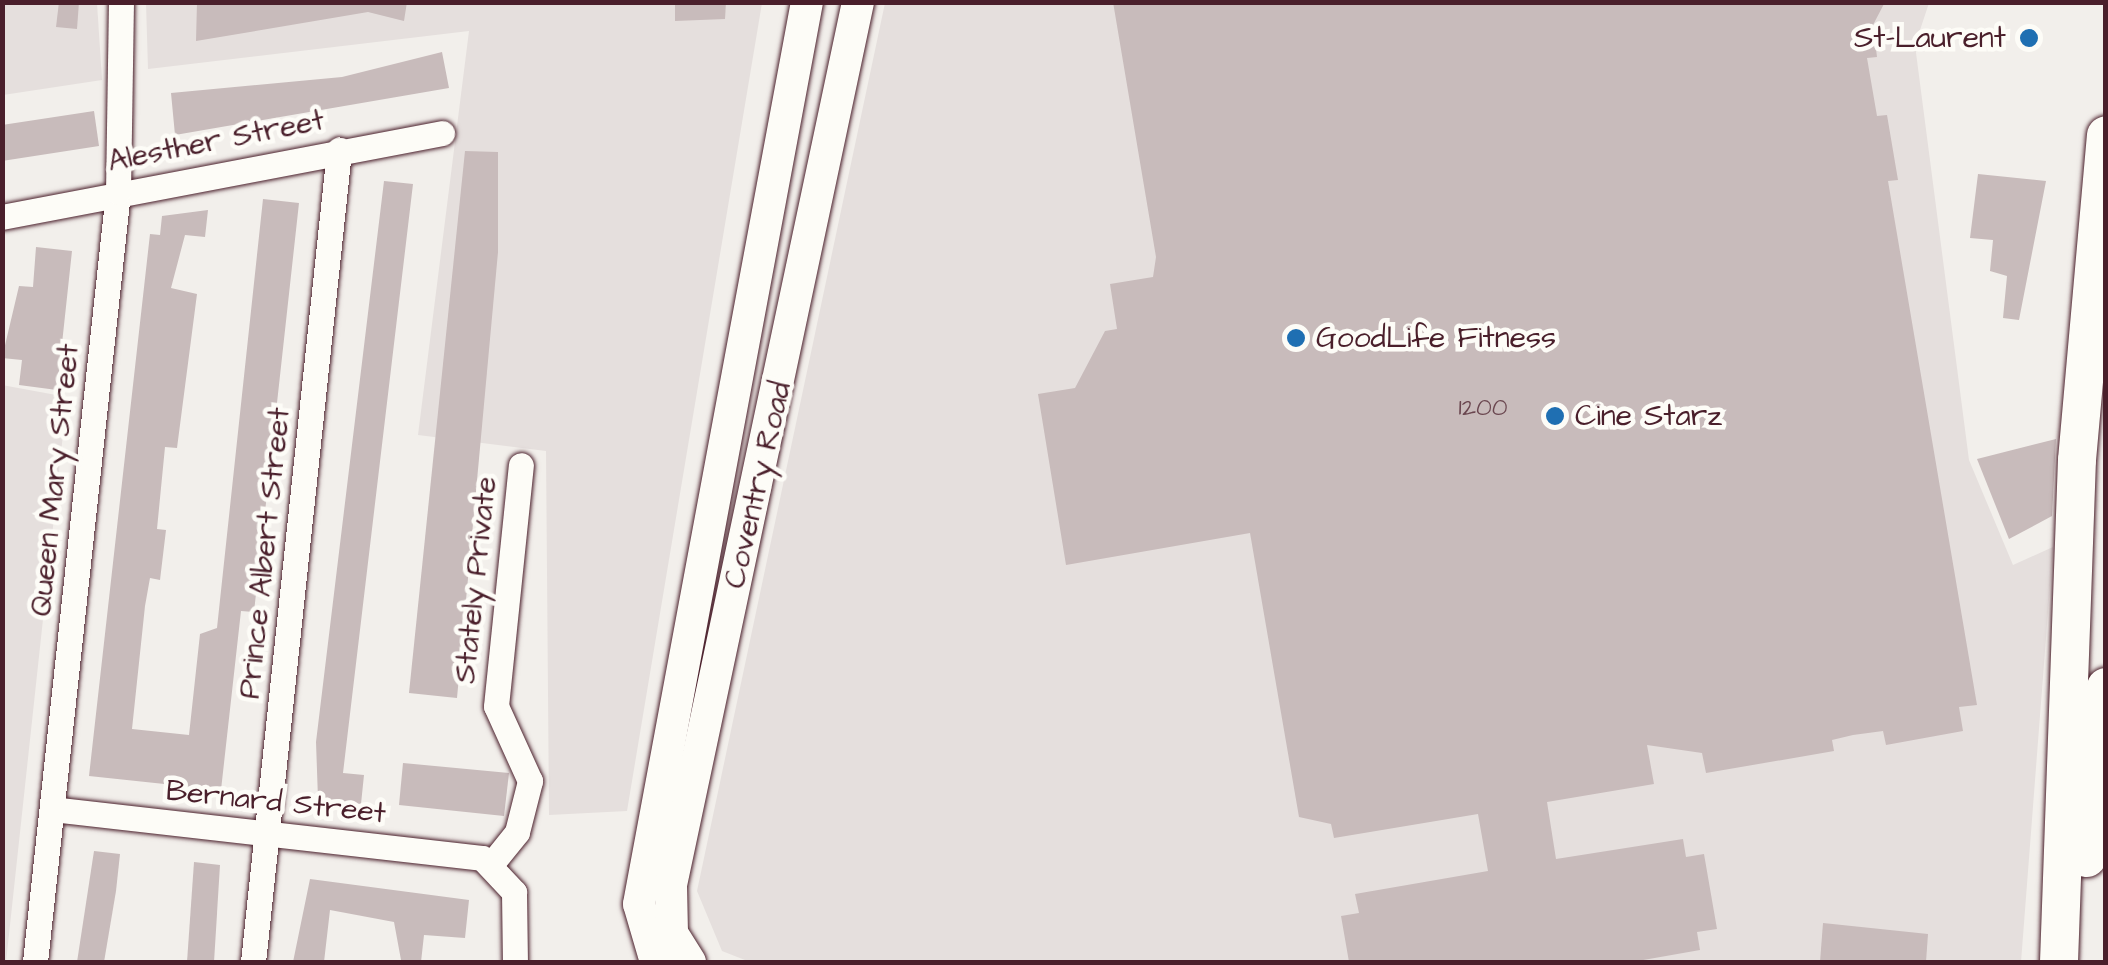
<!DOCTYPE html>
<style>
body{margin:0}
#map{position:relative;width:2108px;height:965px;overflow:hidden;background:#f2efeb;font-family:"Architects Daughter",sans-serif}
div>[style]{position:absolute}
.built>*{inset:0;background:#e5dfdd}
.building>*{inset:0;background:#c8bbbb}
.roads{filter:drop-shadow(0 0 2px #4a1f2b) drop-shadow(0 0 2px #4a1f2b)}
.minor>*{height:25px;margin:-12.5px;padding:0 12.5px;transform-origin:12.5px;border-radius:12.5px;background:#fdfcf7}
.major>*{height:32px;margin:-16px;padding:0 16px;transform-origin:16px;border-radius:16px;background:#fdfcf7}
.highway>*{height:38px;margin:-19px;padding:0 19px;transform-origin:19px;border-radius:19px;background:#fdfcf7}
.dots>*{width:28px;height:28px;translate:-50% -50%;box-sizing:border-box;border:5px solid #fdfcf7;border-radius:50%}
span{translate:-50% -50%;white-space:nowrap;text-align:center;line-height:1.15;-webkit-text-stroke:9px #fdfcf7;paint-order:stroke}
.number-label{font-size:25px;color:#6a464f}
.number-label span{-webkit-text-stroke-width:0}
.poi-label{font-size:30px;color:#4a1f2b}
.right{translate:-100% -50%;text-align:right}
.left{translate:0 -50%;text-align:left}
.street-label{font-size:30px;color:#4a1f2b}
.frame{position:absolute;inset:0;border:5px solid #4a1f2b;pointer-events:none}
</style>
<div id="map">
<div class="built">
<div style="clip-path:polygon(3px 3px,97px 3px,102px 80px,3px 95px)"></div>
<div style="clip-path:polygon(146px 3px,762px 3px,627px 811px,549px 815px,546px 451px,418px 435px,469px 31px,148px 69px)"></div>
<div style="clip-path:polygon(885px 3px,1929px 3px,1915px 45px,1969px 460px,2013px 565px,2053px 547px,2021px 962px,750px 962px,722px 951px,697px 891px)"></div>
<div style="clip-path:polygon(2px 385px,67px 397px,6px 962px,2px 962px)"></div>
</div>
<div class="building">
<div style="clip-path:polygon(59px 2px,79px 2px,77px 29px,56px 27px)"></div>
<div style="clip-path:polygon(197px 2px,407px 2px,404px 21px,368px 12px,196px 41px)"></div>
<div style="clip-path:polygon(675px 2px,726px 2px,725px 19px,675px 21px)"></div>
<div style="clip-path:polygon(1113px 2px,1885px 2px,1873px 25px,1877px 57px,1867px 58px,1877px 116px,1887px 115px,1898px 180px,1888px 181px,1977px 705px,1959px 707px,1963px 731px,1886px 745px,1883px 731px,1853px 735px,1832px 740px,1834px 751px,1706px 773px,1702px 753px,1647px 745px,1654px 784px,1547px 802px,1556px 859px,1683px 839px,1686px 857px,1704px 854px,1717px 929px,1697px 932px,1700px 950px,1632px 962px,1349px 962px,1341px 916px,1359px 913px,1355px 894px,1488px 871px,1478px 814px,1334px 838px,1331px 824px,1299px 817px,1250px 533px,1066px 565px,1038px 394px,1075px 388px,1105px 331px,1117px 329px,1110px 284px,1153px 277px,1156px 257px)"></div>
<div style="clip-path:polygon(442px 52px,449px 88px,175px 135px,171px 93px,342px 77px)"></div>
<div style="clip-path:polygon(94px 111px,99px 146px,2px 161px,2px 125px)"></div>
<div style="clip-path:polygon(465px 151px,498px 152px,498px 252px,457px 698px,409px 693px)"></div>
<div style="clip-path:polygon(1978px 174px,2046px 181px,2019px 320px,2003px 318px,2007px 276px,1990px 271px,1993px 240px,1970px 238px)"></div>
<div style="clip-path:polygon(384px 181px,413px 184px,343px 773px,364px 775px,361px 804px,318px 799px,316px 742px)"></div>
<div style="clip-path:polygon(263px 199px,299px 203px,254px 612px,241px 611px,221px 790px,89px 776px,150px 234px,160px 235px,162px 216px,208px 210px,205px 237px,185px 235px,171px 288px,197px 294px,177px 448px,165px 447px,157px 529px,166px 530px,160px 580px,150px 578px,145px 606px,132px 729px,189px 735px,200px 634px,217px 628px)"></div>
<div style="clip-path:polygon(36px 247px,72px 251px,57px 390px,19px 385px,22px 360px,2px 358px,19px 286px,33px 287px)"></div>
<div style="clip-path:polygon(2056px 439px,2052px 516px,2009px 539px,1977px 459px)"></div>
<div style="clip-path:polygon(403px 763px,509px 773px,504px 816px,399px 805px)"></div>
<div style="clip-path:polygon(94px 851px,120px 854px,116px 891px,104px 962px,77px 962px)"></div>
<div style="clip-path:polygon(194px 862px,220px 865px,214px 962px,187px 962px)"></div>
<div style="clip-path:polygon(310px 879px,469px 900px,465px 938px,424px 935px,421px 962px,401px 960px,394px 922px,330px 910px,324px 962px,293px 962px)"></div>
<div style="clip-path:polygon(1823px 923px,1928px 934px,1926px 962px,1820px 962px)"></div>
</div>
<div class="roads">
<div class="minor">
<div style="left:2px;top:217px;width:448px;rotate:-10.8deg"></div>
<div style="left:52px;top:809px;width:433px;rotate:6.5deg"></div>
<div style="left:482px;top:858px;width:47px;rotate:46.7deg"></div>
<div style="left:514px;top:892px;width:70px;rotate:89.2deg"></div>
<div style="left:493px;top:862px;width:38px;rotate:-51deg"></div>
<div style="left:517px;top:832px;width:53px;rotate:-75.7deg"></div>
<div style="left:530px;top:781px;width:82px;rotate:-114.4deg"></div>
<div style="left:496px;top:706px;width:242px;rotate:-84.1deg"></div>
<div style="left:35px;top:962px;width:774px;rotate:-83.85deg"></div>
<div style="left:118px;top:192px;width:190px;rotate:-89.1deg"></div>
<div style="left:253px;top:962px;width:817px;rotate:-83.95deg"></div>
</div>
<div class="major">
<div style="left:656px;top:962px;width:60px;rotate:-106.3deg"></div>
<div style="left:639px;top:904px;width:918px;rotate:-79.45deg"></div>
<div style="left:690px;top:962px;width:34px;rotate:-122deg"></div>
<div style="left:672px;top:933px;width:48px;rotate:-91.2deg"></div>
<div style="left:671px;top:885px;width:903px;rotate:-78.04deg"></div>
</div>
<div class="highway">
<div style="left:2087px;top:858px;width:172px;rotate:-83.7deg"></div>
<div style="left:2059px;top:962px;width:502px;rotate:-87.95deg"></div>
<div style="left:2077px;top:460px;width:326px;rotate:-84.9deg"></div>
</div>
</div>
<div class="dots">
<div style="left:2029px;top:38px;background:#1f6fb2"></div>
<div style="left:1296px;top:338px;background:#1f6fb2"></div>
<div style="left:1555px;top:416px;background:#1f6fb2"></div>
</div>
<div class="number-label">
<span style="left:1483px;top:408px">1200</span>
</div>
<div class="poi-label">
<span class="right" style="left:2006px;top:38px">St-Laurent</span>
<span class="left" style="left:1316px;top:338px">GoodLife Fitness</span>
<span class="left" style="left:1575px;top:416px">Cine Starz</span>
</div>
<div class="street-label">
<span style="left:216px;top:141px;rotate:-11deg">Alesther Street</span>
<span style="left:55px;top:480px;rotate:-84deg">Queen Mary Street</span>
<span style="left:758px;top:485px;rotate:-77deg">Coventry Road</span>
<span style="left:265px;top:553px;rotate:-84deg">Prince Albert Street</span>
<span style="left:476px;top:580px;rotate:-84deg">Stately Private</span>
<span style="left:276px;top:802px;rotate:6deg">Bernard Street</span>
</div>
<div class="frame"></div>
</div>
